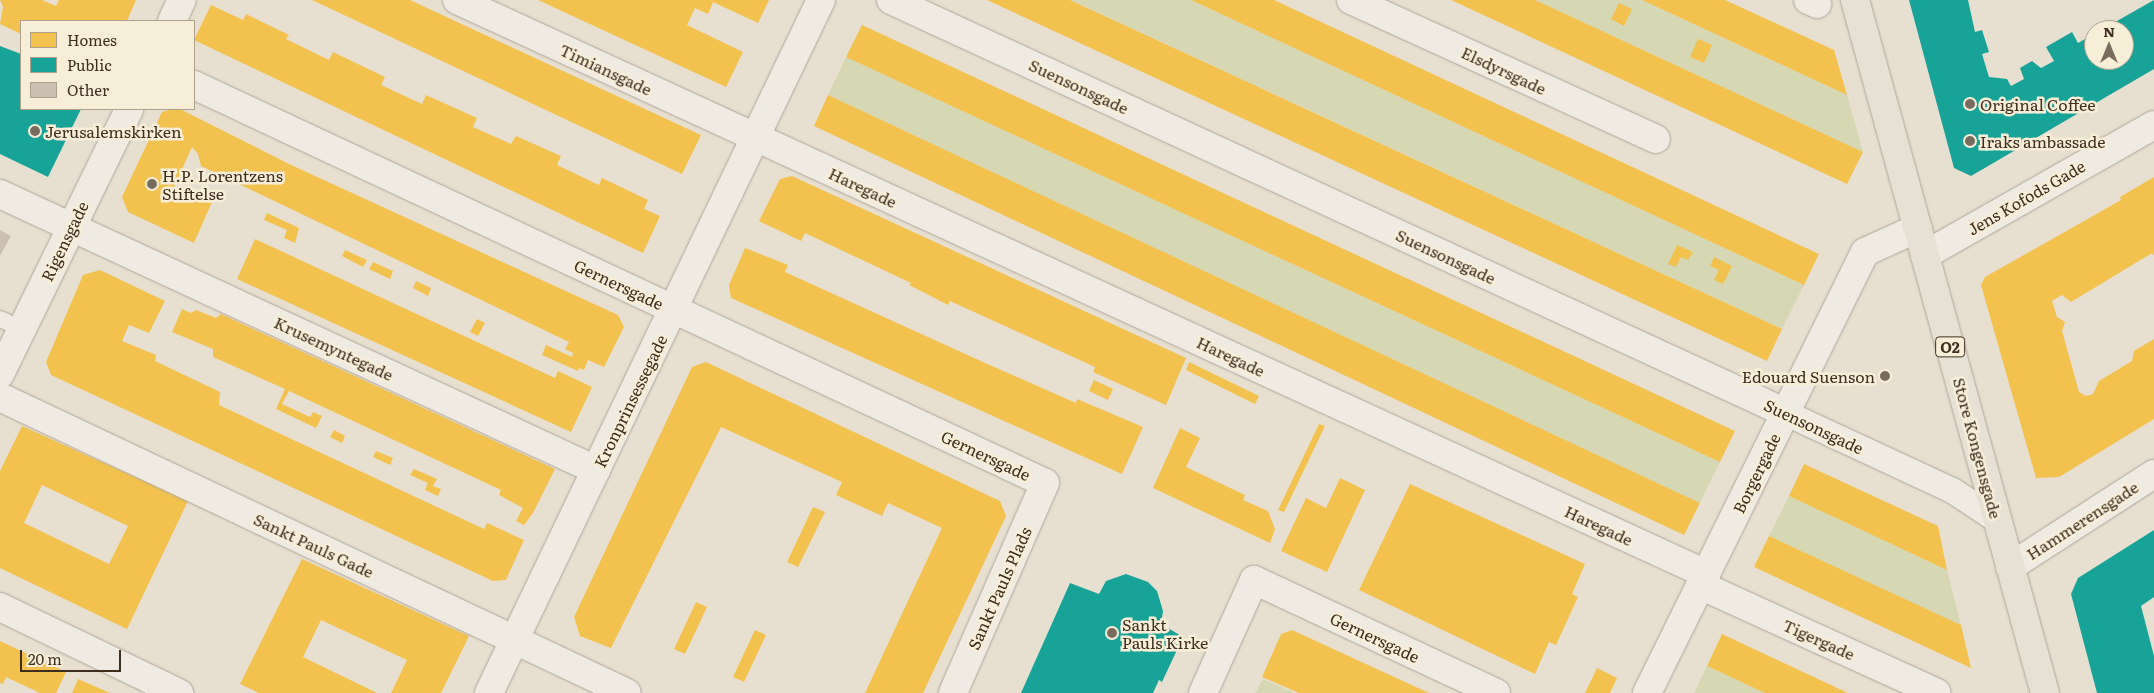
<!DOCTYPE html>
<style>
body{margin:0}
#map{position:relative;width:2154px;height:693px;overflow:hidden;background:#e7e0d1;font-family:Literata,serif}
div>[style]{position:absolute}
.green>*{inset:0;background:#d6d7b3}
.homes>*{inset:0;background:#f2c14e}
.public>*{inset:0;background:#17a398}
.building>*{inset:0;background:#cbbfb2}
.roads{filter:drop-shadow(0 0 1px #ada599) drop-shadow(0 0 1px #ada599)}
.service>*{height:16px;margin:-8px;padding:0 8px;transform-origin:8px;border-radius:8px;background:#efebe3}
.pedestrian>*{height:25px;margin:-12.5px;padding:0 12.5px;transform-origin:12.5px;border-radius:12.5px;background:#efebe3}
.minor>*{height:28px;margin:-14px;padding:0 14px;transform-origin:14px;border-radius:14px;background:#efebe3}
.primary>*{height:28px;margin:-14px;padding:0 14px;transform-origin:14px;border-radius:14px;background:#e6e1d4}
.dots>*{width:14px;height:14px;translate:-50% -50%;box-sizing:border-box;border:2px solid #f7eed8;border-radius:50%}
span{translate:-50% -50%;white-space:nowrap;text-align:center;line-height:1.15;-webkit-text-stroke:5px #f7eed8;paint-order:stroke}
.shield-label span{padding:1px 4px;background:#f7eed8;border:1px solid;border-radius:4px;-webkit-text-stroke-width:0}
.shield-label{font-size:15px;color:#3d2e20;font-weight:700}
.street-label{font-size:16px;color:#3d2e20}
.poi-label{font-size:16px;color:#3d2e20}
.left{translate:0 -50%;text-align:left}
.right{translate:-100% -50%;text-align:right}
.legend{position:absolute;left:20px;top:20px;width:175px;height:90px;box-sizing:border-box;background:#f7eed8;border:1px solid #ada18e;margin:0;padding:6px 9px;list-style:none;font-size:15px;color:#3d2e20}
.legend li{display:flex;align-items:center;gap:10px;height:25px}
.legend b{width:25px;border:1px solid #ada18e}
.north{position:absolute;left:2084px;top:20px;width:50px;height:50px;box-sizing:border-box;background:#f7eed8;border:1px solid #ada18e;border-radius:50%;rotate:0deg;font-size:14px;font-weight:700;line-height:20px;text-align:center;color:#3d2e20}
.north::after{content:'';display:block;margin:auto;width:18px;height:22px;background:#786c5e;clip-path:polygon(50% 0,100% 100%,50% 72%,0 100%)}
.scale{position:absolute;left:20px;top:650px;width:101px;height:22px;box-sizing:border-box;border:2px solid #3d2e20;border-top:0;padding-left:6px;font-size:15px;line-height:18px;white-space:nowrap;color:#3d2e20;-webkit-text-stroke:4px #f7eed8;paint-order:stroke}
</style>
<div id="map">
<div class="green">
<div style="clip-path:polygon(1071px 0,1191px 0,1804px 285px,1782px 329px)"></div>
<div style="clip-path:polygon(1535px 0,1642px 0,1847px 95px,1863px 152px)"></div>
<div style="clip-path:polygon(846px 57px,1720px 462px,1700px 503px,828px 95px)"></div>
<div style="clip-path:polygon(1789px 496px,1947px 570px,1961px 625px,1769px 536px)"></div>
<div style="clip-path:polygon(1707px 666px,1765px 693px,1694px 693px)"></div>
<div style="clip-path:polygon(1263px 679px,1295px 693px,1255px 693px)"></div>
</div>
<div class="homes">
<div style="clip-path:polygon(0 0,42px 0,56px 6px,59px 0,136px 0,127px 21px,21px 21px,21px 34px,0 24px,3px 7px)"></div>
<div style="clip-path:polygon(312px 0,410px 0,701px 135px,682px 174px)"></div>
<div style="clip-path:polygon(538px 0,769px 0,758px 23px,713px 2px,708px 14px,695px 8px,687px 25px,743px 52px,726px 87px)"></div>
<div style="clip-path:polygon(987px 0,1070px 0,1782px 329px,1767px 361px)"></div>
<div style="clip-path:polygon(1191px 0,1274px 0,1819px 254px,1804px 285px)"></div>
<div style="clip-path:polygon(1451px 0,1535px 0,1863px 152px,1847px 184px)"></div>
<div style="clip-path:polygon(1642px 0,1725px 0,1834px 50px,1847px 95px)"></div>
<div style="clip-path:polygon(1619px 3px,1632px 9px,1624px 26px,1611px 19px)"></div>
<div style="clip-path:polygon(211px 5px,243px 20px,246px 14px,289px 35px,286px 39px,329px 60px,333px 52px,385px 77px,381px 85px,422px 104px,426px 95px,477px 118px,473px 127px,511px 144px,516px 136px,561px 156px,557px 165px,599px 185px,602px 178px,648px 200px,644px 209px,660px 216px,643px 253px,194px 40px)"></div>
<div style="clip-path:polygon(862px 25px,1735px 431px,1720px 462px,846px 57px)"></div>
<div style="clip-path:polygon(1698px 39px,1712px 45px,1704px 63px,1690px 57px)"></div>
<div style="clip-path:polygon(828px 95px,1700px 503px,1684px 535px,814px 126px)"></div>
<div style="clip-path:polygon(172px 109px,180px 109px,289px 164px,618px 315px,624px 327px,604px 367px,588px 360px,584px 370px,579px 368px,578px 371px,542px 355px,546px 345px,572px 357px,573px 353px,565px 349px,569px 342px,201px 166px,198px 154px,192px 147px,169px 198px,178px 199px,185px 193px,212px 202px,194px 243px,128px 212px,122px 197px,162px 112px)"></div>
<div style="clip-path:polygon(792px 176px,1186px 358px,1166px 405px,1093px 372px,1095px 367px,950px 301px,948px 305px,909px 285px,911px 283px,805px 233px,801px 241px,759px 221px,780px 179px)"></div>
<div style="clip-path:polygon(2154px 177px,2154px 256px,2152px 253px,2071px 302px,2062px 295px,2052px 301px,2057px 317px,2065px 322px,2062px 331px,2079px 392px,2086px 396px,2093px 394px,2099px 381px,2132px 361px,2134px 351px,2154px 339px,2154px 419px,2059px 477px,2036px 478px,1981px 285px,1985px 277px,2121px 200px,2120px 197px)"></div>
<div style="clip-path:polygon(267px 213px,299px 228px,295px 243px,284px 238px,287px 230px,264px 220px)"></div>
<div style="clip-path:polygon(255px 239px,555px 378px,558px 371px,592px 387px,571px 432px,237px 279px)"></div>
<div style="clip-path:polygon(1677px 245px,1693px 252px,1688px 260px,1681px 257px,1676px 267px,1668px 264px)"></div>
<div style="clip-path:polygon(745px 248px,788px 265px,785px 272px,983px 362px,1076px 403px,1077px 399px,1143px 427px,1122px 474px,731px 298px,729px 285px)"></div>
<div style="clip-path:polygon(345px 250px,367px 260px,363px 267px,342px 256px)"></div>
<div style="clip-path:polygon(1714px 257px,1732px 266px,1723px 284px,1714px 280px,1719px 270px,1710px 266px)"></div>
<div style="clip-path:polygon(373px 262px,393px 271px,390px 279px,369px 269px)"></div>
<div style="clip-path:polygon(100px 270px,165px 301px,149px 333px,129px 325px,122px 341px,156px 355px,155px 361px,220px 392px,219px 405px,484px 529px,487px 523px,524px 540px,506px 580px,493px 581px,51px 375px,46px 362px,83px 275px)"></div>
<div style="clip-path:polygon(416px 281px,431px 288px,428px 296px,413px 288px)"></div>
<div style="clip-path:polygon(182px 309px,191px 313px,196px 310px,216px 318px,221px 314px,555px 469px,533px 513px,524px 525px,516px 521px,523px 508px,499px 495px,501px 490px,289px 391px,282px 404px,310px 417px,313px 412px,322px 416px,316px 428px,276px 409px,285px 389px,213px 357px,213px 349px,172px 332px)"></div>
<div style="clip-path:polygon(477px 319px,485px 323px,478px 336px,470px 332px)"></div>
<div style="clip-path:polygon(706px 362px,1000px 501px,1006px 516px,923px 693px,865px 693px,942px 528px,888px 503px,882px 516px,836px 495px,842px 482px,721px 427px,611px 648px,580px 636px,574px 617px,692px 367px)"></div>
<div style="clip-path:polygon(1189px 362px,1259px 396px,1255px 404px,1186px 370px)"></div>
<div style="clip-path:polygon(1094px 380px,1113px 389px,1108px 400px,1089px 391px)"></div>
<div style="clip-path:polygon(1319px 424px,1325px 426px,1284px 512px,1278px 510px)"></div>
<div style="clip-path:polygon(evenodd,22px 426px,188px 501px,127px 629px,0 568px,0 471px,22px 426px,42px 485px,128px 526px,109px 564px,24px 523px,42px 485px)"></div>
<div style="clip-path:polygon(1180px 428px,1200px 438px,1186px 467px,1245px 495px,1243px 500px,1268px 511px,1275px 529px,1270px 543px,1153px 488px)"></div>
<div style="clip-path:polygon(334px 430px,345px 436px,342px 443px,330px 437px)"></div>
<div style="clip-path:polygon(376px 451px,393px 458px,390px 465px,373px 457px)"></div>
<div style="clip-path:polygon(1804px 464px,1938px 526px,1947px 570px,1789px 496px)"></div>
<div style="clip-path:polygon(414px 469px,437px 479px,433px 486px,441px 489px,438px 496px,425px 490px,428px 483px,410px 475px)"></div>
<div style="clip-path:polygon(1340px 478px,1365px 490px,1327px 572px,1281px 551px,1306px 498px,1326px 508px)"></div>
<div style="clip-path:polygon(1410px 484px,1585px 564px,1572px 594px,1578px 597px,1556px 645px,1549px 642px,1535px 674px,1359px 590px)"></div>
<div style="clip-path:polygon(813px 507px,825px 512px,798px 567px,787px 562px)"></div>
<div style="clip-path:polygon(1769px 536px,1961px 625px,1971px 668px,1754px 567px)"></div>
<div style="clip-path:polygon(302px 559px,469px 636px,441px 693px,391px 693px,407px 660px,321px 620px,303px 657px,377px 693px,259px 693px,240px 684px)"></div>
<div style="clip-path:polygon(696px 602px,707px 607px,685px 654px,674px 649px)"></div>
<div style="clip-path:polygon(755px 630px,766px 635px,744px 682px,733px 677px)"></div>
<div style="clip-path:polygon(1292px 630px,1429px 693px,1299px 693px,1262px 677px,1281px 634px)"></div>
<div style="clip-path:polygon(1722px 634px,1848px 693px,1765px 693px,1707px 666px)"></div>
<div style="clip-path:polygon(0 641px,66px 672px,56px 693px,40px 693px,6px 677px,3px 684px,0 683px)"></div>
<div style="clip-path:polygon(1597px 668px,1617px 678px,1610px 693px,1585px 693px)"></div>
<div style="clip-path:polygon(78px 679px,110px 693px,72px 693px)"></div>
</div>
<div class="public">
<div style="clip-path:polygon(1909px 0,1968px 0,1975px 32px,1982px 30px,1989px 52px,1982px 54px,1989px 77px,2007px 79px,2011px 86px,2024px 79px,2020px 68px,2032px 61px,2041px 68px,2054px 61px,2046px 47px,2072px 32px,2078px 43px,2094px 34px,2094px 60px,2124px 60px,2124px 30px,2101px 30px,2154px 0,2154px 69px,1971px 176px,1954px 168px)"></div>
<div style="clip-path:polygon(0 46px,21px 54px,21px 109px,81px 109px,48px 177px,0 154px)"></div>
<div style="clip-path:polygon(2154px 530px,2154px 597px,2141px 606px,2154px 656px,2154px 693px,2097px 693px,2071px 594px,2078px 578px)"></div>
<div style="clip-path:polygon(1126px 574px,1148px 582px,1157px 591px,1163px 611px,1161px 624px,1183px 637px,1162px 682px,1159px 680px,1153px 693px,1021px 693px,1070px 583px,1099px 594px,1106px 581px)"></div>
</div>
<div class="building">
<div style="clip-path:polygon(0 230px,11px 236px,0 256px)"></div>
</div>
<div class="roads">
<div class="service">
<div style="left:0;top:319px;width:24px;rotate:24deg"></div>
</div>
<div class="pedestrian">
<div style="left:1786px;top:413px;width:183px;rotate:24.9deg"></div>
<div style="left:1952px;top:490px;width:54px;rotate:33.7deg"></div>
</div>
<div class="minor">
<div style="left:457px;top:0;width:1375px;rotate:24.68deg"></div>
<div style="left:891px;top:0;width:986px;rotate:24.77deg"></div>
<div style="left:1351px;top:0;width:335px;rotate:24.5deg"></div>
<div style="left:1808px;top:0;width:10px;rotate:24deg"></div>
<div style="left:172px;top:21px;width:23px;rotate:-65deg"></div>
<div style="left:194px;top:85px;width:939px;rotate:25.06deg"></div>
<div style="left:1045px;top:483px;width:229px;rotate:113.7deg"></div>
<div style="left:0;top:194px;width:657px;rotate:24.85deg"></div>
<div style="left:1925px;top:255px;width:263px;rotate:-29.6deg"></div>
<div style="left:0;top:374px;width:295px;rotate:-64deg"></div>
<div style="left:0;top:397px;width:693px;rotate:25.27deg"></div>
<div style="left:2010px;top:567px;width:171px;rotate:-32.9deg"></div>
<div style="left:1700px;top:585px;width:260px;rotate:24.5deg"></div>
<div style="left:0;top:607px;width:199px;rotate:25.7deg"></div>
<div style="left:489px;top:693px;width:768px;rotate:-64.4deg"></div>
<div style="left:1203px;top:693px;width:124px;rotate:-65.7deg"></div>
<div style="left:1254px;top:580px;width:267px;rotate:25deg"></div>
<div style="left:1647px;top:693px;width:492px;rotate:-63.7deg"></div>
<div style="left:1865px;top:252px;width:58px;rotate:-24.4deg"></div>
</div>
<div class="primary">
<div style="left:1855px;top:0;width:719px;rotate:74.67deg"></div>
</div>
</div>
<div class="dots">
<div style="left:1970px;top:104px;background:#786c5e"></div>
<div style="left:35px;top:131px;background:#786c5e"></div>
<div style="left:1970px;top:141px;background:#786c5e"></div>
<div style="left:152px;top:184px;background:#786c5e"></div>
<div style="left:1885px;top:376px;background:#786c5e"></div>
<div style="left:1112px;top:633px;background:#786c5e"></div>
</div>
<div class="shield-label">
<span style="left:1950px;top:347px">O2</span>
</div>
<div class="street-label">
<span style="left:606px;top:69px;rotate:25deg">Timiansgade</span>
<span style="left:1504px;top:70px;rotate:25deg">Elsdyrsgade</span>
<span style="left:1079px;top:86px;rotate:25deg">Suensonsgade</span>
<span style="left:863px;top:187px;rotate:25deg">Haregade</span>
<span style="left:2026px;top:197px;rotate:-30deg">Jens Kofods Gade</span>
<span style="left:64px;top:241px;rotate:-64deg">Rigensgade</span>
<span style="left:1446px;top:256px;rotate:25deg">Suensonsgade</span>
<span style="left:619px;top:284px;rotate:25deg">Gernersgade</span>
<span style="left:334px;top:348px;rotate:25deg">Krusemyntegade</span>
<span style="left:1231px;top:356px;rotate:25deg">Haregade</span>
<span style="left:630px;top:401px;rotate:-64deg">Kronprinsessegade</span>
<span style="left:1814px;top:426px;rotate:25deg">Suensonsgade</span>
<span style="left:1978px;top:448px;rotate:75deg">Store Kongensgade</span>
<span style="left:986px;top:455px;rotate:25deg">Gernersgade</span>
<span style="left:1756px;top:473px;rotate:-64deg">Borgergade</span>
<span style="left:2082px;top:520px;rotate:-33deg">Hammerensgade</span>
<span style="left:1599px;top:525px;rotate:25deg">Haregade</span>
<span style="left:314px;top:545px;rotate:25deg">Sankt Pauls Gade</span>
<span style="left:999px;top:588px;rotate:-66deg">Sankt Pauls Plads</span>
<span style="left:1375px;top:637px;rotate:25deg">Gernersgade</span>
<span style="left:1819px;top:639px;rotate:24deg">Tigergade</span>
</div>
<div class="poi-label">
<span class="left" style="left:1980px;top:104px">Original Coffee</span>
<span class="left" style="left:45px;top:131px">Jerusalemskirken</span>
<span class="left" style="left:1980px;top:141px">Iraks ambassade</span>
<span class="left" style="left:162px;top:184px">H.P. Lorentzens<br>Stiftelse</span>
<span class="right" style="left:1875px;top:376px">Edouard Suenson</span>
<span class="left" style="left:1122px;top:633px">Sankt<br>Pauls Kirke</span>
</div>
<ul class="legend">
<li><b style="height:14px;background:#f2c14e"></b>Homes</li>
<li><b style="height:14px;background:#17a398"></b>Public</li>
<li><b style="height:14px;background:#cbbfb2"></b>Other</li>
</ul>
<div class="north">N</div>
<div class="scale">20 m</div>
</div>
